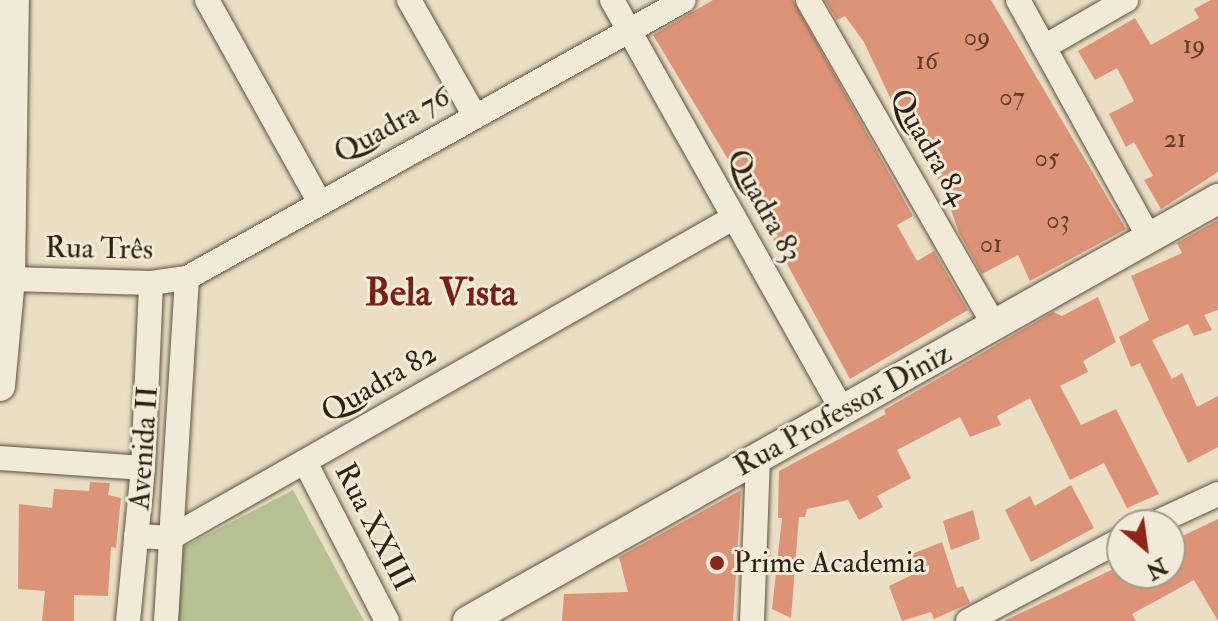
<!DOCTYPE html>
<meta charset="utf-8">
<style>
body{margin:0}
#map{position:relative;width:1218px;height:621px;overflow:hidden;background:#eadec5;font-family:"IM FELL Double Pica",serif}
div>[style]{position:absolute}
.green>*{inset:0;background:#b8c194}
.building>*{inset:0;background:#dd9376}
.roads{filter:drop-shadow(0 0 2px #5f503e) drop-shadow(0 0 2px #5f503e)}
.minor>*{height:24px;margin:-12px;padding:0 12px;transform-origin:12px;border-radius:12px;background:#f1ead9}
.tertiary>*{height:30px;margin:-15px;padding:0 15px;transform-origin:15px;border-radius:15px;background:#f1ead9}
.dots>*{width:22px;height:22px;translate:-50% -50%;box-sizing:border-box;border:4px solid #f1ead9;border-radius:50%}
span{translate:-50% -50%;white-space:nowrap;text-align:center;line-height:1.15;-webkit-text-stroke:6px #f1ead9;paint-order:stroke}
.number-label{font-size:26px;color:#5c3e2a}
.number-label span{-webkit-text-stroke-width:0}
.street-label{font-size:30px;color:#312111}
.poi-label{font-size:30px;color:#312111}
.left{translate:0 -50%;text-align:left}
.district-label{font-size:38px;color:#7a1f14;font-weight:700}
.north{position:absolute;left:1106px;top:509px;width:80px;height:80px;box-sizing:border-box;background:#f1ead9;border:2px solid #a49a89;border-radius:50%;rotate:151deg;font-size:22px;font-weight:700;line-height:32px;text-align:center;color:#312111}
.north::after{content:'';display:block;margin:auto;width:28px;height:36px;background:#8f2418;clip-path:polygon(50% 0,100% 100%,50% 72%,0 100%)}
</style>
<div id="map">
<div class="green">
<div style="clip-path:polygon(293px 490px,364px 621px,178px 621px,180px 549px)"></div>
</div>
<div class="building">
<div style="clip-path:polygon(713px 0,793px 0,913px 216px,897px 225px,917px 261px,934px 251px,968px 310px,850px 379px,746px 189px,653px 35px)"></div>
<div style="clip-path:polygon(825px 0,991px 0,1126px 229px,1030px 281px,1018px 255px,982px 274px,959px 233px,949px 204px,952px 202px,914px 137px,910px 140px,864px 42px,845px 16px,837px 20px)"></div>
<div style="clip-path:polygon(1211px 0,1218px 0,1218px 172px,1161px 209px,1144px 180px,1153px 176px,1134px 142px,1126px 147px,1109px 114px,1134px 101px,1117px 68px,1095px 80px,1078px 51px,1135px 18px,1151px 45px,1199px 18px,1194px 9px)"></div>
<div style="clip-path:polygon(1218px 220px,1218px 310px,1204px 315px,1212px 330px,1194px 336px,1188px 324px,1152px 340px,1172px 379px,1182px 373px,1197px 407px,1218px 396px,1218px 447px,1188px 463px,1140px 363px,1131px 367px,1119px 337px,1149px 320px,1131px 276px,1182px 253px,1177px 243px)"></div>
<div style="clip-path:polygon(1098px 297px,1116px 342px,1083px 361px,1088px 372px,1060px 386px,1081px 425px,1116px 409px,1159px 494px,1127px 508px,1104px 463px,1070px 480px,1030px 398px,997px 416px,1001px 425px,970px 437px,960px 417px,897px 450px,911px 478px,877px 496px,883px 507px,859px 520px,848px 500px,807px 509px,805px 517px,799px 517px,791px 618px,772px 609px,782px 518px,778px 518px,779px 471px,886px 414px,884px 410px,1053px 312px,1062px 316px)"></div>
<div style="clip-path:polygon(90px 482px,110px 483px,108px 495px,121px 498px,116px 548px,111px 547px,108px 596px,74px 595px,74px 621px,42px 621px,45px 591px,18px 589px,19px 504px,52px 508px,54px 489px,89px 491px)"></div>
<div style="clip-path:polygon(1071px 485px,1094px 528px,1031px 562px,1005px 510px,1030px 496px,1035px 506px)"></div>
<div style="clip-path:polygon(741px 490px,733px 621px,562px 621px,564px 594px,628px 592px,619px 557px)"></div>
<div style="clip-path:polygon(973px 510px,980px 539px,951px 550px,943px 521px)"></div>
<div style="clip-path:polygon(1218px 519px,1218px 621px,1194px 580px,1132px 614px,1136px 621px,1004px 621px,1122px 565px,1122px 573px,1170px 573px,1170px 542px)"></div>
<div style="clip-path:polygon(942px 542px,957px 588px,963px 586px,970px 603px,934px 619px,931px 612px,902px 621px,889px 586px,918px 572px,912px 554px)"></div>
</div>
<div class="roads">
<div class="minor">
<div style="left:207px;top:0;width:230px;rotate:60.9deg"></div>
<div style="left:409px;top:0;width:133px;rotate:60.4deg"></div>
<div style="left:612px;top:0;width:471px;rotate:60.7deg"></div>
<div style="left:808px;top:0;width:374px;rotate:60.2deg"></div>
<div style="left:1018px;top:0;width:271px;rotate:61.1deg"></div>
<div style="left:1044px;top:47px;width:95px;rotate:-29.8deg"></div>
<div style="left:10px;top:279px;width:141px;rotate:1.6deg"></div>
<div style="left:151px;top:283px;width:36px;rotate:-8deg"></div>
<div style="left:187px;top:278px;width:569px;rotate:-29.22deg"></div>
<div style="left:0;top:458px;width:143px;rotate:4deg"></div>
<div style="left:305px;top:462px;width:179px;rotate:62.7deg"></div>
<div style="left:1151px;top:525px;width:74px;rotate:-24.8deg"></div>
<div style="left:136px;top:536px;width:34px;rotate:3deg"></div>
<div style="left:170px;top:538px;width:648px;rotate:-29.61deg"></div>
<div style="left:128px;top:621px;width:154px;rotate:-84.4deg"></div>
<div style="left:143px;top:468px;width:185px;rotate:-87.5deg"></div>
<div style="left:166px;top:621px;width:344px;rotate:-86.5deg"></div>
<div style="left:752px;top:621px;width:164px;rotate:-87.9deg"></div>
<div style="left:968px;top:621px;width:174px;rotate:-28deg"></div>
</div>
<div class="tertiary">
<div style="left:0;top:386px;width:107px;rotate:-84.7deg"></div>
<div style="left:10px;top:279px;width:279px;rotate:-89.2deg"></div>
<div style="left:468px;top:621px;width:861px;rotate:-29.37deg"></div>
</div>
</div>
<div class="dots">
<div style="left:717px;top:563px;background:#8f2418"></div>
</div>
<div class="number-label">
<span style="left:977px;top:38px">09</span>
<span style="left:1194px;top:46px">19</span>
<span style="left:927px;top:62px">16</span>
<span style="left:1012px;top:98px">07</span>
<span style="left:1175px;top:140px">21</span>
<span style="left:1047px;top:159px">05</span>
<span style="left:1058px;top:221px">03</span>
<span style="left:991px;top:245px">01</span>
</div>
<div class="street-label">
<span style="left:392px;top:125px;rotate:-29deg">Quadra 76</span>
<span style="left:929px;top:147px;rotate:60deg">Quadra 84</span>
<span style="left:764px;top:206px;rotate:61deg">Quadra 83</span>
<span style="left:99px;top:249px;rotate:1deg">Rua Três</span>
<span style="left:379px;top:383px;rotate:-30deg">Quadra 82</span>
<span style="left:843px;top:410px;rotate:-29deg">Rua Professor Diniz</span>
<span style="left:144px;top:448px;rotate:-86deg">Avenida II</span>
<span style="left:374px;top:527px;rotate:63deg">Rua XXIII</span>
</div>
<div class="poi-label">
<span class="left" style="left:733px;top:563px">Prime Academia</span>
</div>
<div class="district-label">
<span style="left:441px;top:294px">Bela Vista</span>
</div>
<div class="north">N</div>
</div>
